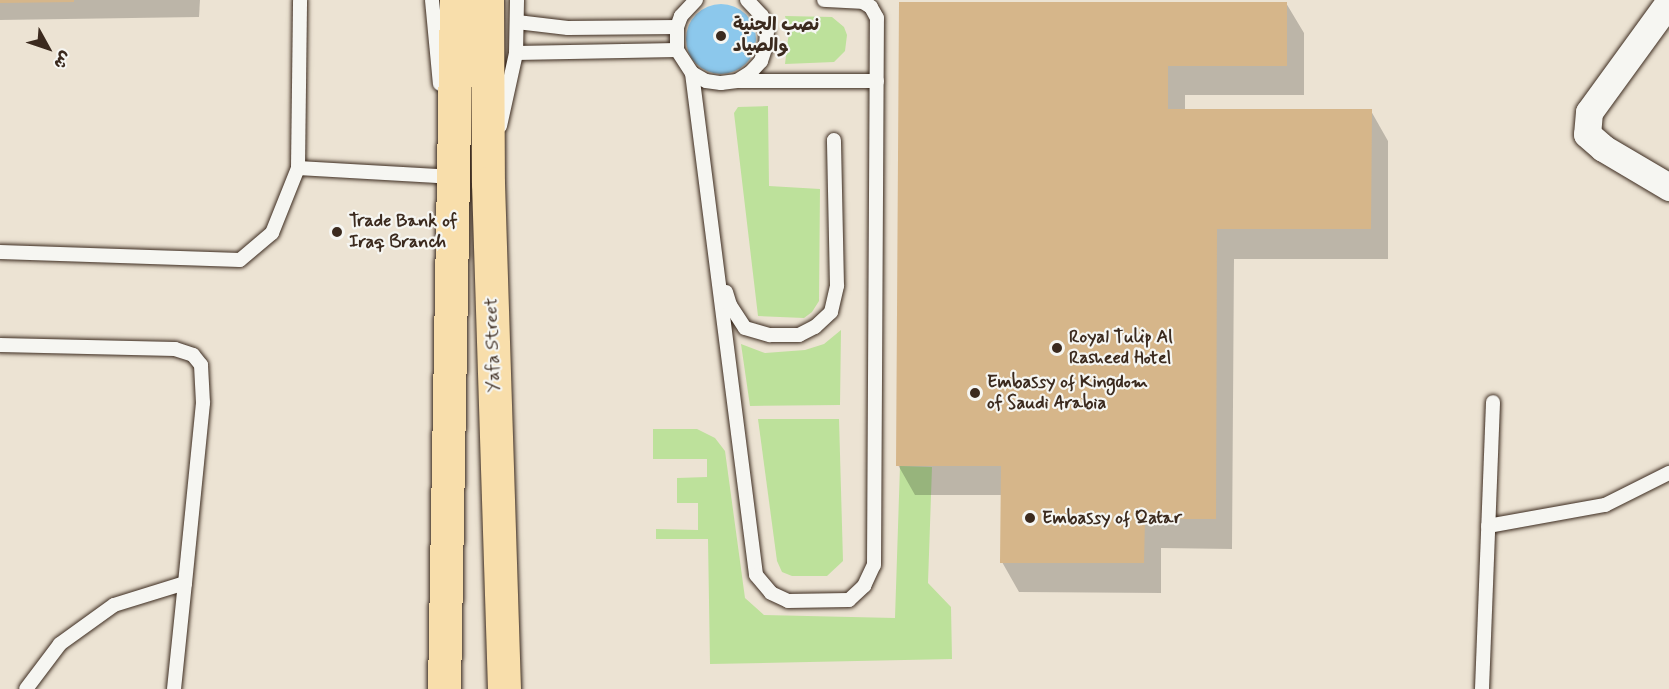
<!DOCTYPE html>
<meta charset="utf-8">
<style>
body{margin:0}
#map{position:relative;width:1669px;height:689px;overflow:hidden;background:#ece3d3;font-family:Mynerve,"Playpen Sans Arabic",sans-serif}
div>[style]{position:absolute}
.green>*{inset:0;background:#bde19b}
.water>*{inset:0;background:#8cc8ec}
.round{border-radius:50%}
.shadow>*{inset:0;background:#0003}
.building>*{inset:0;background:#d6b68a}
.roads{filter:drop-shadow(0 0 2px #3b2a1e) drop-shadow(0 0 2px #3b2a1e)}
.lane>*{height:14px;margin:-7px;padding:0 7px;transform-origin:7px;border-radius:7px;background:#f6f6f2}
.street>*{height:27px;margin:-13.5px;padding:0 13.5px;transform-origin:13.5px;border-radius:13.5px;background:#f6f6f2}
.highway>*{height:33px;margin:-16.5px;padding:0 16.5px;transform-origin:16.5px;border-radius:16.5px;background:#f8deab}
.dots>*{width:16px;height:16px;translate:-50% -50%;box-sizing:border-box;border:3px solid #f6f6f2;border-radius:50%}
span{translate:-50% -50%;white-space:nowrap;text-align:center;line-height:1.15;-webkit-text-stroke:4.5px #f6f6f2;paint-order:stroke}
.poi-label{font-size:18px;color:#3b2a1e;font-weight:700}
.left{translate:0 -50%;text-align:left}
.street-label{font-size:18px;color:#3b2a1e}
.north{position:absolute;left:18px;top:18px;width:60px;height:60px;-webkit-text-stroke:4px #f6f6f2;paint-order:stroke;rotate:130deg;font-size:16px;font-weight:700;line-height:24px;text-align:center;color:#3b2a1e}
.north::after{content:'';display:block;margin:auto;width:21px;height:27px;background:#3b2a1e;clip-path:polygon(50% 0,100% 100%,50% 72%,0 100%)}
</style>
<div id="map">
<div class="green">
<div style="clip-path:polygon(785px 16px,832px 17px,844px 27px,847px 35px,845px 51px,834px 62px,785px 64px,789px 31px)"></div>
<div style="clip-path:polygon(768px 106px,769px 186px,820px 189px,819px 301px,812px 312px,804px 318px,758px 316px,734px 113px,738px 107px)"></div>
<div style="clip-path:polygon(841px 330px,840px 405px,750px 406px,741px 344px,765px 353px,805px 350px,824px 344px)"></div>
<div style="clip-path:polygon(758px 419px,839px 419px,843px 561px,827px 576px,792px 576px,782px 572px,777px 561px)"></div>
<div style="clip-path:polygon(653px 429px,697px 429px,715px 438px,725px 451px,745px 598px,764px 615px,895px 618px,900px 466px,932px 467px,928px 583px,951px 607px,952px 659px,710px 664px,708px 539px,656px 539px,656px 529px,698px 530px,698px 503px,677px 503px,677px 478px,707px 477px,707px 459px,653px 459px)"></div>
</div>
<div class="water">
<div class="round" style="left:686px;top:4px;width:70px;height:70px"></div>
</div>
<div class="shadow">
<div style="clip-path:polygon(0 0,200px 0,199px 17px,0 20px)"></div>
<div style="clip-path:polygon(900px 3px,1286px 3px,1304px 33px,1304px 95px,1185px 95px,1185px 111px,1371px 111px,1388px 141px,1388px 259px,1234px 259px,1232px 549px,1161px 548px,1161px 593px,1019px 592px,1002px 562px,1002px 495px,915px 495px,898px 465px)"></div>
</div>
<div class="building">
<div style="clip-path:polygon(0 0,74px 0,74px 2px,0 3px)"></div>
<div style="clip-path:polygon(899px 2px,1287px 2px,1287px 66px,1168px 66px,1168px 109px,1372px 109px,1371px 229px,1217px 229px,1216px 519px,1145px 519px,1144px 563px,1000px 563px,1001px 466px,896px 466px)"></div>
</div>
<div class="roads">
<div class="lane">
<div style="left:432px;top:0;width:84px;rotate:84.6deg"></div>
<div style="left:696px;top:0;width:22px;rotate:133deg"></div>
<div style="left:681px;top:16px;width:12px;rotate:110deg"></div>
<div style="left:677px;top:27px;width:23px;rotate:90deg"></div>
<div style="left:677px;top:50px;width:27px;rotate:57deg"></div>
<div style="left:692px;top:73px;width:16px;rotate:30deg"></div>
<div style="left:706px;top:81px;width:15px;rotate:8deg"></div>
<div style="left:721px;top:83px;width:16px;rotate:-7deg"></div>
<div style="left:737px;top:81px;width:15px;rotate:-32deg"></div>
<div style="left:750px;top:73px;width:16px;rotate:-47deg"></div>
<div style="left:761px;top:61px;width:16px;rotate:-72deg"></div>
<div style="left:766px;top:46px;width:16px;rotate:-86deg"></div>
<div style="left:767px;top:30px;width:15px;rotate:-110deg"></div>
<div style="left:762px;top:16px;width:22px;rotate:-133deg"></div>
<div style="left:517px;top:22px;width:51px;rotate:6.7deg"></div>
<div style="left:568px;top:28px;width:109px;rotate:-0.5deg"></div>
<div style="left:516px;top:53px;width:161px;rotate:-1.1deg"></div>
<div style="left:692px;top:73px;width:506px;rotate:82.73deg"></div>
<div style="left:756px;top:575px;width:23px;rotate:50deg"></div>
<div style="left:771px;top:593px;width:19px;rotate:25deg"></div>
<div style="left:788px;top:601px;width:61px;rotate:-0.9deg"></div>
<div style="left:849px;top:600px;width:21px;rotate:-43deg"></div>
<div style="left:864px;top:586px;width:23px;rotate:-65deg"></div>
<div style="left:874px;top:565px;width:547px;rotate:-89.69deg"></div>
<div style="left:877px;top:18px;width:13px;rotate:-119deg"></div>
<div style="left:871px;top:7px;width:9px;rotate:-148deg"></div>
<div style="left:863px;top:2px;width:39px;rotate:-177deg"></div>
<div style="left:739px;top:81px;width:138px"></div>
<div style="left:500px;top:126px;width:75px;rotate:-77.6deg"></div>
<div style="left:516px;top:53px;width:53px;rotate:-88.9deg"></div>
<div style="left:298px;top:168px;width:168px;rotate:-89.3deg"></div>
<div style="left:0;top:252px;width:240px;rotate:1.9deg"></div>
<div style="left:240px;top:260px;width:42px;rotate:-40.2deg"></div>
<div style="left:272px;top:233px;width:70px;rotate:-68.2deg"></div>
<div style="left:298px;top:168px;width:157px;rotate:3.3deg"></div>
<div style="left:726px;top:292px;width:14px;rotate:73deg"></div>
<div style="left:730px;top:305px;width:27px;rotate:57deg"></div>
<div style="left:745px;top:328px;width:26px;rotate:16deg"></div>
<div style="left:770px;top:335px;width:29px"></div>
<div style="left:799px;top:335px;width:18px;rotate:-27deg"></div>
<div style="left:815px;top:327px;width:22px;rotate:-43deg"></div>
<div style="left:831px;top:312px;width:27px;rotate:-77deg"></div>
<div style="left:837px;top:286px;width:146px;rotate:-91.2deg"></div>
<div style="left:0;top:345px;width:175px;rotate:1.3deg"></div>
<div style="left:175px;top:349px;width:19px;rotate:18deg"></div>
<div style="left:193px;top:355px;width:13px;rotate:51deg"></div>
<div style="left:201px;top:365px;width:38px;rotate:87deg"></div>
<div style="left:203px;top:403px;width:181px;rotate:95.7deg"></div>
<div style="left:185px;top:583px;width:74px;rotate:162.8deg"></div>
<div style="left:114px;top:605px;width:67px;rotate:144.2deg"></div>
<div style="left:60px;top:644px;width:56px;rotate:127.1deg"></div>
<div style="left:1488px;top:526px;width:119px;rotate:-10.2deg"></div>
<div style="left:1605px;top:505px;width:72px;rotate:-26.6deg"></div>
<div style="left:174px;top:689px;width:107px;rotate:-84.1deg"></div>
<div style="left:1482px;top:689px;width:287px;rotate:-87.8deg"></div>
</div>
<div class="street">
<div style="left:1669px;top:2px;width:136px;rotate:126deg"></div>
<div style="left:1589px;top:112px;width:22px;rotate:95deg"></div>
<div style="left:1587px;top:134px;width:21px;rotate:41deg"></div>
<div style="left:1603px;top:148px;width:77px;rotate:30.6deg"></div>
</div>
<div class="highway">
<div style="left:487px;top:0;width:183px;rotate:89.7deg"></div>
<div style="left:488px;top:183px;width:506px;rotate:88.19deg"></div>
<div style="left:444px;top:689px;width:689px;rotate:-89deg"></div>
</div>
</div>
<div class="dots">
<div style="left:721px;top:36px;background:#3b2a1e"></div>
<div style="left:337px;top:232px;background:#3b2a1e"></div>
<div style="left:1057px;top:348px;background:#3b2a1e"></div>
<div style="left:975px;top:393px;background:#3b2a1e"></div>
<div style="left:1030px;top:518px;background:#3b2a1e"></div>
</div>
<div class="poi-label">
<span class="left" style="left:733px;top:36px">نصب الجنية<br>والصياد</span>
<span class="left" style="left:349px;top:232px">Trade Bank of<br>Iraq Branch</span>
<span class="left" style="left:1069px;top:348px">Royal Tulip Al<br>Rasheed Hotel</span>
<span class="left" style="left:987px;top:393px">Embassy of Kingdom<br>of Saudi Arabia</span>
<span class="left" style="left:1042px;top:518px">Embassy of Qatar</span>
</div>
<div class="street-label">
<span style="left:493px;top:345px;rotate:-92deg">Yafa Street</span>
</div>
<div class="north">ش</div>
</div>
